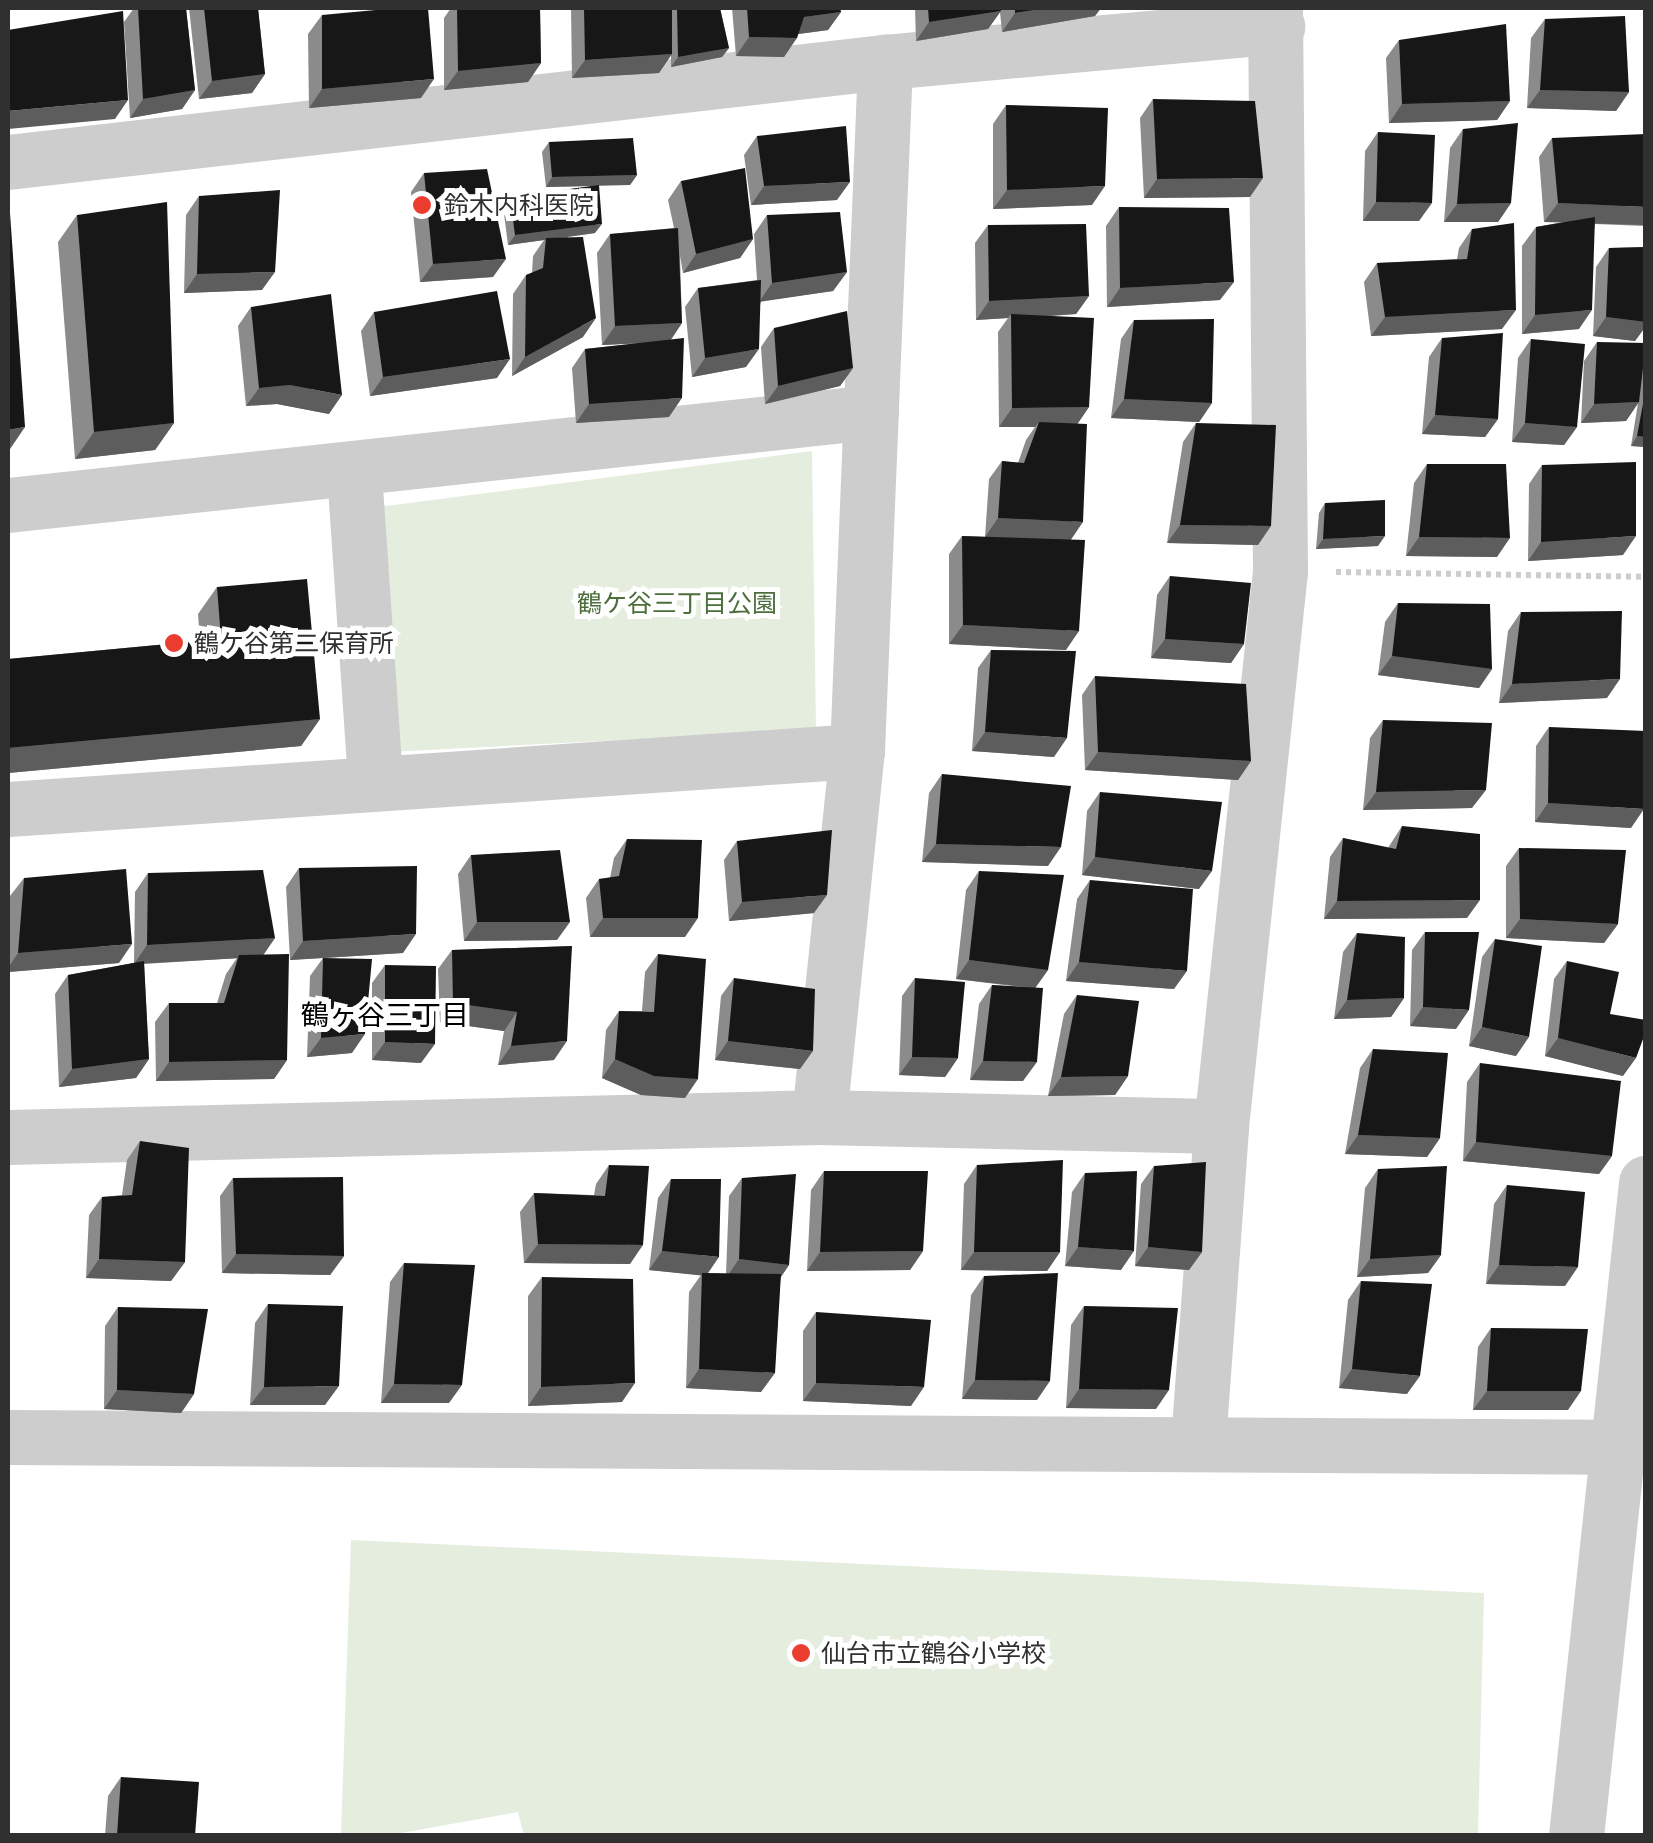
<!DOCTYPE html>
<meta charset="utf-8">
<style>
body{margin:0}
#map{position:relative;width:1653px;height:1843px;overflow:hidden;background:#fff;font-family:"Asap Condensed","Noto Sans JP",sans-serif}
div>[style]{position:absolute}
.green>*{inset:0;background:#e4edde}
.path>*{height:6px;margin-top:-3px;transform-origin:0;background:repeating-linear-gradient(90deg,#cdcdcd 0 5px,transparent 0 10px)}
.minor>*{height:55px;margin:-27.5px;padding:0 27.5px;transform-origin:27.5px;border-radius:27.5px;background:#cdcdcd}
.tertiary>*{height:55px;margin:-27.5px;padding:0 27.5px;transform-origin:27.5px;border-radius:27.5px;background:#cdcdcd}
.wall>*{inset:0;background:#8b8b8b}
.shaded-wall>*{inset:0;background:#5d5d5d}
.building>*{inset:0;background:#171717}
.dots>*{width:28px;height:28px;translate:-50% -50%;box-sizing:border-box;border:5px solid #fff;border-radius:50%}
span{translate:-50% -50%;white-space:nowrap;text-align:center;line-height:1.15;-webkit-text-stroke:10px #fff;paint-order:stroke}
.poi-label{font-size:25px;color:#303030}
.left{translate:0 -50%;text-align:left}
.park-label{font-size:25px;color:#4c6e3c}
.neighbourhood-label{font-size:28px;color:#000}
.frame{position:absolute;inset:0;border:10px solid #303030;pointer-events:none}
</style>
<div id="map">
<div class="green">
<div style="clip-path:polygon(812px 451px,816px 730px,389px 752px,378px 507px)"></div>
<div style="clip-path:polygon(351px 1540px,1484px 1593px,1478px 1835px,524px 1836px,518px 1812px,390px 1835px,341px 1835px)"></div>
</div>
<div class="path">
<div style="left:1336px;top:572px;width:310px;rotate:0.9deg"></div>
</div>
<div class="minor">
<div style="left:8px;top:162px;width:883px;rotate:-6.51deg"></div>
<div style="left:885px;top:62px;width:394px;rotate:-5.2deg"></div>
<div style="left:354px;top:472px;width:310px;rotate:86.1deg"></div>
<div style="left:8px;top:505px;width:868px;rotate:-6.15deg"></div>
<div style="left:8px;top:809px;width:851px;rotate:-3.91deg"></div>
<div style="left:819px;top:1117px;width:368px;rotate:-84.1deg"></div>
<div style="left:857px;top:751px;width:690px;rotate:-87.67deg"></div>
<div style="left:8px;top:1137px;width:811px;rotate:-1.41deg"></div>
<div style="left:819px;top:1117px;width:402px;rotate:1.3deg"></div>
<div style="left:1198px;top:1442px;width:317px;rotate:-85.8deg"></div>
<div style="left:1221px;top:1126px;width:558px;rotate:-83.93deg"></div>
<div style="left:1280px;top:571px;width:563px;rotate:-90.51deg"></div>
</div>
<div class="tertiary">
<div style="left:8px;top:1437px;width:1638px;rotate:0.35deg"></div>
<div style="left:1576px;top:1836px;width:657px;rotate:-83.88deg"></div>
</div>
<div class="wall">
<div style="clip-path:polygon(134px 8px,186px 8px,195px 90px,182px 109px,130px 118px,124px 22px)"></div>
<div style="clip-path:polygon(189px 8px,258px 8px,265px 74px,252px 93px,199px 99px)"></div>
<div style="clip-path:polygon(451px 8px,540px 8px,541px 63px,528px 82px,444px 90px,444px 18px)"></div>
<div style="clip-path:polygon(571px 8px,720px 8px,729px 48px,722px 57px,671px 67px,671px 55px,659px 73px,572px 78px)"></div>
<div style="clip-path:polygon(732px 8px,840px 8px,841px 12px,828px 30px,798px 34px,784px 57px,736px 56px)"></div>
<div style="clip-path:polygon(915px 8px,1101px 8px,1095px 16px,1002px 32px,1000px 12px,988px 29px,916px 41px)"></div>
<div style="clip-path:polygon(322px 15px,421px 98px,309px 108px,308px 34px)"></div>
<div style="clip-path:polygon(1545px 19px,1629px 92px,1616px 111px,1527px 108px,1531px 38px)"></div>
<div style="clip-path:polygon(1399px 40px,1510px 101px,1497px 120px,1389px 123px,1386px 58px)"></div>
<div style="clip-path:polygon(1153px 99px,1250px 197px,1144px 198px,1140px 118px)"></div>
<div style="clip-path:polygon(1006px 105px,1092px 205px,993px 209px,993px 124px)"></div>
<div style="clip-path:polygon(1463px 129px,1511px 203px,1498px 222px,1444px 222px,1450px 148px)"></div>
<div style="clip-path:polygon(1378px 132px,1419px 221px,1363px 221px,1365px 151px)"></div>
<div style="clip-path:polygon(757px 136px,837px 200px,751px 205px,744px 155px)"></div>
<div style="clip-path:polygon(1552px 138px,1645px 226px,1595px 224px,1579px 329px,1522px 334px,1522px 246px,1536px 227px,1563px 222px,1544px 222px,1539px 157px)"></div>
<div style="clip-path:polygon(549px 142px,637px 175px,630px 185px,599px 185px,595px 233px,568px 237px,583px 337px,512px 376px,513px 294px,526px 275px,532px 273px,533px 256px,544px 240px,508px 245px,503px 206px,510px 197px,595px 186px,546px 187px,542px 152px)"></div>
<div style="clip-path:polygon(424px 173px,493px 277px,420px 282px,411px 192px)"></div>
<div style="clip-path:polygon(681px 181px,753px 239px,740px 258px,683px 273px,680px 256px,682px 323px,671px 340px,669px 417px,576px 423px,572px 368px,585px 349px,640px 343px,602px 345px,597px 253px,610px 234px,674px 228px,668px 200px)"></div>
<div style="clip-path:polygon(199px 196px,262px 290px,184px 293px,186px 215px)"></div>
<div style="clip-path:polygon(1119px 207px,1220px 300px,1107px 307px,1106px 226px)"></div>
<div style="clip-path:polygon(77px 215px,174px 423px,155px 450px,75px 459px,58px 242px)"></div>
<div style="clip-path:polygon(767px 215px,847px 272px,833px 291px,761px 301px,746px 367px,692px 377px,685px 307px,698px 288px,757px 280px,754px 234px)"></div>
<div style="clip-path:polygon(988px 225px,1089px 296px,1076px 314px,1052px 316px,1089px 407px,1078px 423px,1071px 540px,1066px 650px,949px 644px,949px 554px,962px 536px,985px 537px,989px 479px,1002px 461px,1018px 463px,1026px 440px,1035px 427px,999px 427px,998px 332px,1008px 318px,976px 320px,975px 243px)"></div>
<div style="clip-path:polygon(1472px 229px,1502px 329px,1371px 336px,1364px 282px,1377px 263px,1457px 259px,1459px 248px)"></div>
<div style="clip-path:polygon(1646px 247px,1646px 326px,1635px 341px,1593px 336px,1596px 267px,1609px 248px)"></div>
<div style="clip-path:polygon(251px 307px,329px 414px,277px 404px,246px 406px,238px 326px)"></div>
<div style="clip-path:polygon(374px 312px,497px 378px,370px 396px,361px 331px)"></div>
<div style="clip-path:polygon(1134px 320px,1212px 403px,1199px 422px,1111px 418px,1121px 339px)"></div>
<div style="clip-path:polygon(774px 328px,853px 368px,840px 386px,765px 404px,761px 347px)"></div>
<div style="clip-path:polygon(1442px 338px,1498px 419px,1485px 437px,1422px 434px,1429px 357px)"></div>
<div style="clip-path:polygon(1531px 339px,1577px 427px,1564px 445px,1512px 442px,1518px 358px)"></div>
<div style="clip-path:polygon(1597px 342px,1643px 371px,1646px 368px,1646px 447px,1631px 446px,1638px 403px,1626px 421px,1581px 423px,1584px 361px)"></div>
<div style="clip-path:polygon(1196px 423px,1258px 545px,1167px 543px,1183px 442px)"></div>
<div style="clip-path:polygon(1427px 464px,1497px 557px,1406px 556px,1414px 483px)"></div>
<div style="clip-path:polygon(1542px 465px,1623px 555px,1528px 561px,1529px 484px)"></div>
<div style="clip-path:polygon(1325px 503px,1378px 546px,1316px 549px,1319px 513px)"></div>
<div style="clip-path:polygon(1170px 576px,1244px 644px,1231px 663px,1151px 658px,1157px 595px)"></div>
<div style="clip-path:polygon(217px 587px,320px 719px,301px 746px,8px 773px,8px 659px,200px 641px,198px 614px)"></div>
<div style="clip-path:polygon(1398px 603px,1492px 669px,1479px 688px,1378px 675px,1385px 622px)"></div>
<div style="clip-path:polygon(1521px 612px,1607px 698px,1499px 703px,1508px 631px)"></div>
<div style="clip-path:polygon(991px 650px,1054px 757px,972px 751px,978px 668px)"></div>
<div style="clip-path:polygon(1095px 676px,1251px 761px,1238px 780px,1085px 770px,1082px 695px)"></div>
<div style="clip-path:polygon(1383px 720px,1472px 808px,1363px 810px,1370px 738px)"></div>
<div style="clip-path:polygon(1549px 727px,1631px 828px,1535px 822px,1536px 746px)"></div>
<div style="clip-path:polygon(942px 774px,1048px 866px,922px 862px,929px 793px)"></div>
<div style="clip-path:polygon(1100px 792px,1199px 889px,1082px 875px,1087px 811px)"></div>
<div style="clip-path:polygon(1402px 826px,1467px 918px,1324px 919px,1330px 857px,1343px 838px,1388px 848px)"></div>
<div style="clip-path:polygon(627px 839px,685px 937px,590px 937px,586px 898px,599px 879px,610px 878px,614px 858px)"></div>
<div style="clip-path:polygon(737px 841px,814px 913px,729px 921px,724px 860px)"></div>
<div style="clip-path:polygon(1519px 848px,1618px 924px,1604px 943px,1506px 938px,1506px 866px)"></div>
<div style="clip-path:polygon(471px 855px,557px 940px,464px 941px,458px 874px)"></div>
<div style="clip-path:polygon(299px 868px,403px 953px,324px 958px,352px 1053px,307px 1057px,310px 976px,323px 958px,290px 960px,286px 887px)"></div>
<div style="clip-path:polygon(979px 871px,1048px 970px,1036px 987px,1023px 1081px,970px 1080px,979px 1004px,992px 985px,1021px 987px,956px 979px,966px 890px)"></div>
<div style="clip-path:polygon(148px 873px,275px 938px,263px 954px,287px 1060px,274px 1079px,156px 1081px,155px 1022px,169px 1003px,217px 1003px,226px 974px,237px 958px,144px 964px,149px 1059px,136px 1078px,59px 1087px,55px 994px,68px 975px,134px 963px,135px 892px)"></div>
<div style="clip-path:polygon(24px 878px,119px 963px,8px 972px,8px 935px,10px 896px)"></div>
<div style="clip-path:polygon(1090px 880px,1174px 989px,1066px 981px,1077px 899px)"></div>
<div style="clip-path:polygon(1425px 932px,1456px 1029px,1410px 1026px,1412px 950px)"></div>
<div style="clip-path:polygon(1357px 933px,1404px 998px,1391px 1017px,1334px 1019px,1343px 952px)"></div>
<div style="clip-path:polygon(1495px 939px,1516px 1056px,1469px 1046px,1482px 957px)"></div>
<div style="clip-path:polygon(572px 946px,554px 1060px,498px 1065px,504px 1031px,440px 1022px,438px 969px,452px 950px)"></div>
<div style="clip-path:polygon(658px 954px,685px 1098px,641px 1095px,602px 1078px,606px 1030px,619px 1011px,642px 1011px,645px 972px)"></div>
<div style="clip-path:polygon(1567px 961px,1623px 1076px,1545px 1056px,1554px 979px)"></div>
<div style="clip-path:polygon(385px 965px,421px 1063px,372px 1060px,372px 983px)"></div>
<div style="clip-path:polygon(734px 978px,800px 1069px,715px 1060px,721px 996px)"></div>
<div style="clip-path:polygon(915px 978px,958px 1058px,945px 1077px,899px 1075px,902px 996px)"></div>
<div style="clip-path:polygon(1077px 995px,1128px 1076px,1115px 1095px,1048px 1096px,1064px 1014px)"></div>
<div style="clip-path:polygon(1373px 1049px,1440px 1138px,1427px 1157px,1345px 1154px,1360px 1068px)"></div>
<div style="clip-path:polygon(1480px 1063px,1612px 1156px,1599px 1174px,1463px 1161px,1467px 1082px)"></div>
<div style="clip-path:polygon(140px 1141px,185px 1262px,171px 1281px,86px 1278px,89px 1215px,102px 1197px,122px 1195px,127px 1160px)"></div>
<div style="clip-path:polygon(609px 1165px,630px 1264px,524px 1263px,520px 1212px,534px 1193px,594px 1195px,596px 1184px)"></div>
<div style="clip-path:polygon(977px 1165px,1060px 1252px,1047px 1271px,961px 1270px,964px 1184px)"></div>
<div style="clip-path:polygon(1154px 1166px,1202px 1252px,1189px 1270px,1135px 1266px,1141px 1184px)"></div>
<div style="clip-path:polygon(1378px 1169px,1441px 1255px,1428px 1273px,1357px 1277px,1365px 1188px)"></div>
<div style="clip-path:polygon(824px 1171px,923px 1251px,910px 1270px,807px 1271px,811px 1190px)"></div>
<div style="clip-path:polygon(1085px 1173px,1121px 1270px,1065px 1266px,1072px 1192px)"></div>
<div style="clip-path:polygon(233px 1178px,344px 1256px,330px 1275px,222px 1273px,220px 1196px)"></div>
<div style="clip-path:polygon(742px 1178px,789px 1265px,781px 1277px,761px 1392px,686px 1388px,689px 1292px,701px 1275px,649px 1270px,658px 1198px,671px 1179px,708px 1273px,726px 1274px,729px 1196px)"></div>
<div style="clip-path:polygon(1507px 1185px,1565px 1286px,1486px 1284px,1494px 1204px)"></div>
<div style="clip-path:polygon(404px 1263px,449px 1403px,381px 1403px,390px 1282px)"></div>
<div style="clip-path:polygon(984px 1276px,1037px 1400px,962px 1399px,971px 1295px)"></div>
<div style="clip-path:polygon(542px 1277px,622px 1402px,528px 1406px,528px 1296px)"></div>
<div style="clip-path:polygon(1361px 1281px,1407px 1394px,1339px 1388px,1348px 1300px)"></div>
<div style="clip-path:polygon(268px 1304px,325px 1405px,250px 1405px,255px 1323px)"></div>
<div style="clip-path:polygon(1084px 1306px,1156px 1409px,1066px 1408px,1071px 1325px)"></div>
<div style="clip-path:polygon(118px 1307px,194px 1394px,181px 1413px,104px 1409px,105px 1326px)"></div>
<div style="clip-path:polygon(816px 1312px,911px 1406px,803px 1401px,803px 1331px)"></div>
<div style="clip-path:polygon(1491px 1328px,1568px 1410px,1473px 1410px,1478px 1347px)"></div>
<div style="clip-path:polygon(121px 1777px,195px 1836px,105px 1836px,108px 1796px)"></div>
</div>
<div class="shaded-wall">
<div style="clip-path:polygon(1048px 8px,1101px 8px,1095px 16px,1002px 32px,1015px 13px)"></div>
<div style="clip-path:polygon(1001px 11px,988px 29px,916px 41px,929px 22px)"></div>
<div style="clip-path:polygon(841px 12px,828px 30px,791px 35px,804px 17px)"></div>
<div style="clip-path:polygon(749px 37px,797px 38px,784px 57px,736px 56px)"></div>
<div style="clip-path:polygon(729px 48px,722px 57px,671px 67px,678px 57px)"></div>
<div style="clip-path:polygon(672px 54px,659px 73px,572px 78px,585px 60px)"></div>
<div style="clip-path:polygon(541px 63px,528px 82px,444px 90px,458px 71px)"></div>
<div style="clip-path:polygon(265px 74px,252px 93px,199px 99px,212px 81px)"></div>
<div style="clip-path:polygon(434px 79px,421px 98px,309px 108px,322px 89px)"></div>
<div style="clip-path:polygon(195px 90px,182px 109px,130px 118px,143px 99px)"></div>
<div style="clip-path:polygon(1540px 90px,1629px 92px,1616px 111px,1527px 108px)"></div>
<div style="clip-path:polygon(128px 100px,115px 119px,8px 129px,8px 111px)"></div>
<div style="clip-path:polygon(1510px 101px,1497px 120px,1389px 123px,1402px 104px)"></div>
<div style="clip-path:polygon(637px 175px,630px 185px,546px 187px,552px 177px)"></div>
<div style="clip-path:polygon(1263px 178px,1250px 197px,1144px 198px,1157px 179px)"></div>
<div style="clip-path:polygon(850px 182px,837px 200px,751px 205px,764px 186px)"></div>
<div style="clip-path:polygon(1105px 186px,1092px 205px,993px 209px,1007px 190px)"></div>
<div style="clip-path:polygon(1376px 202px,1432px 203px,1419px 221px,1363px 221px)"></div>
<div style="clip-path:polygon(1511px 203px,1498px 222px,1444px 222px,1457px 204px)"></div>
<div style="clip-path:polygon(1558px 203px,1646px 207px,1646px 225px,1544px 222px)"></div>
<div style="clip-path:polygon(602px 224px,595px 233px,508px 245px,515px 235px)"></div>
<div style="clip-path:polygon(753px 239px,740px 258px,683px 273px,696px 254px)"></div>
<div style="clip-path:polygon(506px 259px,493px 277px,420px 282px,433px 264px)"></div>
<div style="clip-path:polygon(275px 272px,262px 290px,184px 293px,197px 274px)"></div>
<div style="clip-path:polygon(847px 272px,833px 291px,759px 302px,772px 283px)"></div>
<div style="clip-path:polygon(1234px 282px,1220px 300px,1107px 307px,1120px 288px)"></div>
<div style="clip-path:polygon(1089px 296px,1076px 314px,1011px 318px,1011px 314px,1008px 318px,976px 320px,989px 301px)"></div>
<div style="clip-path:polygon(1516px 310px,1502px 329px,1371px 336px,1385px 317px)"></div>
<div style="clip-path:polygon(1592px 310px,1579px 329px,1522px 334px,1535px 315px)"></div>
<div style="clip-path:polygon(1606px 317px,1646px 322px,1646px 326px,1635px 341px,1593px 336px)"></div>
<div style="clip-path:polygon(596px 318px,583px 337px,512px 376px,525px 357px)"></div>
<div style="clip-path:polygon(682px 323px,669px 342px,602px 345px,615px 326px)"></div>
<div style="clip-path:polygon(759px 349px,746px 367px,692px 377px,705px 358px)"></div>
<div style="clip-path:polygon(510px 359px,497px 378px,370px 396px,383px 377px)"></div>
<div style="clip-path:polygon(853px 368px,840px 386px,765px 404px,778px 386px)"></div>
<div style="clip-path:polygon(290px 385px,342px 395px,329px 414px,277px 404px,246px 406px,259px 388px)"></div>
<div style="clip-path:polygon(682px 398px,669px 417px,576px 423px,589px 404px)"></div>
<div style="clip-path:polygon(1124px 399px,1212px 403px,1199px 422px,1111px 418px)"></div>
<div style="clip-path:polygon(1639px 402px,1626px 421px,1581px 423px,1594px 404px)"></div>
<div style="clip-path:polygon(1089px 407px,1076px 426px,1039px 422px,1035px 427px,999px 427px,1012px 408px)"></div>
<div style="clip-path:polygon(1435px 415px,1498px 419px,1485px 437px,1422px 434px)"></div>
<div style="clip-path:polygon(174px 423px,155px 450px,75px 459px,94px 432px)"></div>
<div style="clip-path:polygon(1525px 423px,1577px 427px,1564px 445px,1512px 442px)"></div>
<div style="clip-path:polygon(25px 427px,8px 452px,8px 430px)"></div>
<div style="clip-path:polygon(1637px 436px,1646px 437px,1646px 447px,1631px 446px)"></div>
<div style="clip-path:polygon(998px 518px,1083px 522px,1070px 541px,985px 537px)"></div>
<div style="clip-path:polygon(1180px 525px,1271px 526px,1258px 545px,1167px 543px)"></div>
<div style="clip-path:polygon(1385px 536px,1378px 546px,1316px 549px,1323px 539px)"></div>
<div style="clip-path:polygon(1636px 536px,1623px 555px,1528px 561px,1541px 542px)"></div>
<div style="clip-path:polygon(1419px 537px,1510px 538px,1497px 557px,1406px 556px)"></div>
<div style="clip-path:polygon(963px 625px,1079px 631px,1066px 650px,949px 644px)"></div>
<div style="clip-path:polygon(1165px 639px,1244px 644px,1231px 663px,1151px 658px)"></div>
<div style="clip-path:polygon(1392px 656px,1492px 669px,1479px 688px,1378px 675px)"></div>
<div style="clip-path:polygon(1620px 679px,1607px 698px,1499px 703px,1512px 684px)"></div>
<div style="clip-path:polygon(320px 719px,301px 746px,8px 773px,8px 748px)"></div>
<div style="clip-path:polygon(985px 732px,1067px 738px,1054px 757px,972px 751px)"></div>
<div style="clip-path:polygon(1098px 752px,1251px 761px,1238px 780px,1085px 770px)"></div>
<div style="clip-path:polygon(1486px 790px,1472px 808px,1363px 810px,1376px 792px)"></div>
<div style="clip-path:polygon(1548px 803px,1644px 809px,1631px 828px,1535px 822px)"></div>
<div style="clip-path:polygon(936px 844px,1061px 847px,1048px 866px,922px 862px)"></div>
<div style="clip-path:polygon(1095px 857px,1212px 871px,1199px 889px,1082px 875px)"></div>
<div style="clip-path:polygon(827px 895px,814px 913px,729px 921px,742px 902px)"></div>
<div style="clip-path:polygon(1480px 900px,1467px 918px,1324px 919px,1337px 901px)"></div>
<div style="clip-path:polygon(603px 918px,698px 918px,685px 937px,590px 937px)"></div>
<div style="clip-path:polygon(1520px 919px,1618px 924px,1604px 943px,1506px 938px)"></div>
<div style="clip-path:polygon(477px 922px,570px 922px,557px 940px,464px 941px)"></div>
<div style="clip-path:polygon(416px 934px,403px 953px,290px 960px,303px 941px)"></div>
<div style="clip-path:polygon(275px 938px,262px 957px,134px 964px,147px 945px)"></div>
<div style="clip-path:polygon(132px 944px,119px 963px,8px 972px,8px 968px,18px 953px)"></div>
<div style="clip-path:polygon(969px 960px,1048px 970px,1035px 988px,956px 979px)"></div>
<div style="clip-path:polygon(1079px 962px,1187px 971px,1174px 989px,1066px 981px)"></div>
<div style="clip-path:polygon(1404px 998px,1391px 1017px,1334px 1019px,1347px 1000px)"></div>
<div style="clip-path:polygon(453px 1003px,517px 1012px,504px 1031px,440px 1022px)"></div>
<div style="clip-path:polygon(1423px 1007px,1469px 1010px,1456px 1029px,1410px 1026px)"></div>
<div style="clip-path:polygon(1482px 1027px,1529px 1037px,1516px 1056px,1469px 1046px)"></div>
<div style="clip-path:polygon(365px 1034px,352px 1053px,307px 1057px,321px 1038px)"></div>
<div style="clip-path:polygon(1558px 1038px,1636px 1058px,1623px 1076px,1545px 1056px)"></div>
<div style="clip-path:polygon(567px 1041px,554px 1060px,498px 1065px,511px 1046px)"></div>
<div style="clip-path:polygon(728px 1041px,813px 1051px,800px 1069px,715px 1060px)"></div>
<div style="clip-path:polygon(385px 1042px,435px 1044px,421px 1063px,372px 1060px)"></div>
<div style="clip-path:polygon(912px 1057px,958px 1058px,945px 1077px,899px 1075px)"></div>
<div style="clip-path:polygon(149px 1059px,136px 1078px,59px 1087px,72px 1069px)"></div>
<div style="clip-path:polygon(615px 1059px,698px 1079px,685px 1098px,641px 1095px,602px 1078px)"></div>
<div style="clip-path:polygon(287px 1060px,274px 1079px,156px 1081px,169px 1062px)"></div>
<div style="clip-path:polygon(983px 1061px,1037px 1062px,1023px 1081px,970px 1080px)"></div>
<div style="clip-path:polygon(1128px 1076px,1115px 1095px,1048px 1096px,1061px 1077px)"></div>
<div style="clip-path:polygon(1358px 1135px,1440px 1138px,1427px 1157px,1345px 1154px)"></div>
<div style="clip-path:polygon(1476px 1142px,1612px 1156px,1599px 1174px,1463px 1161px)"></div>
<div style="clip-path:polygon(538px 1244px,643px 1245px,630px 1264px,524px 1263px)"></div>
<div style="clip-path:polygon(1078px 1247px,1134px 1251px,1121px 1270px,1065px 1266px)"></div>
<div style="clip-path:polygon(1148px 1247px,1202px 1252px,1189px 1270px,1135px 1266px)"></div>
<div style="clip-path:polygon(662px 1251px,719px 1257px,706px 1276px,649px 1270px)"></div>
<div style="clip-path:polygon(923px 1251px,910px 1270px,807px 1271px,820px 1252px)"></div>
<div style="clip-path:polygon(974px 1252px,1060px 1252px,1047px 1271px,961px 1270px)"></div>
<div style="clip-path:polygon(236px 1254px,344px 1256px,330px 1275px,222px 1273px)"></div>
<div style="clip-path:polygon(1441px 1255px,1428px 1273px,1357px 1277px,1370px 1259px)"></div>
<div style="clip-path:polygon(99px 1259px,185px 1262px,171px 1281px,86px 1278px)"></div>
<div style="clip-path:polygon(739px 1259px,789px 1265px,776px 1284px,726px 1278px)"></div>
<div style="clip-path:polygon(1499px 1265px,1578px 1267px,1565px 1286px,1486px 1284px)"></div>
<div style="clip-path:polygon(699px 1369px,775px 1373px,761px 1392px,686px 1388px)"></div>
<div style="clip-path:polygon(1352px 1369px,1420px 1376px,1407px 1394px,1339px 1388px)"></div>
<div style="clip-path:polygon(975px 1380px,1050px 1381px,1037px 1400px,962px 1399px)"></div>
<div style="clip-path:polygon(635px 1383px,622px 1402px,528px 1406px,541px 1387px)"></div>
<div style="clip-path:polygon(816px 1383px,924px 1387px,911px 1406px,803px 1401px)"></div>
<div style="clip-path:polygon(394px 1384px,462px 1385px,449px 1403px,381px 1403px)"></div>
<div style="clip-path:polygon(339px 1386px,325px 1405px,250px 1405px,264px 1387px)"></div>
<div style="clip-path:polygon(1079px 1389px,1169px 1390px,1156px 1409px,1066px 1408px)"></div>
<div style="clip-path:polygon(117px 1390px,194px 1394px,181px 1413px,104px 1409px)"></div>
<div style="clip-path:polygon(1487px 1391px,1581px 1391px,1568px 1410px,1473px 1410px)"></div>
</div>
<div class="building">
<div style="clip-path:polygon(138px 8px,186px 8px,195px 90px,143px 99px)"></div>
<div style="clip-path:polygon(204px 8px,258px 8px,265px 74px,212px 81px)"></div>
<div style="clip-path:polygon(397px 8px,428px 8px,434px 79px,322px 89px,322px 15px)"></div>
<div style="clip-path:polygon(457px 8px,540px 8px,541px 63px,458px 71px)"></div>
<div style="clip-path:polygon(584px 8px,672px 8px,672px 54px,585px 60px)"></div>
<div style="clip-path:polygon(677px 8px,720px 8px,729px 48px,678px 57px)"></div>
<div style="clip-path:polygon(747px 8px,840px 8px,841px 12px,804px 17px,797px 38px,749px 37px)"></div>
<div style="clip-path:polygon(928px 8px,1001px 8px,1001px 11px,929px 22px)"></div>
<div style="clip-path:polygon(1015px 8px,1048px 8px,1015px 13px)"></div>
<div style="clip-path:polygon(123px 11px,128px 100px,8px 111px,8px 30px)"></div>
<div style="clip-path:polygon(1625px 16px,1629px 92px,1540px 90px,1545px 19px)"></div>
<div style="clip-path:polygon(1506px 24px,1510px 101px,1402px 104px,1399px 40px)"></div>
<div style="clip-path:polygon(1153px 99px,1255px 101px,1263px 178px,1157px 179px)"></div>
<div style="clip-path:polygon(1006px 105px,1108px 108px,1105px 186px,1007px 190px)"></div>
<div style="clip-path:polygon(1518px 123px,1511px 203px,1457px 204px,1463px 129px)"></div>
<div style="clip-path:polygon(846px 126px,850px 182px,764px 186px,757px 136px)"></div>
<div style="clip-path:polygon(1378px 132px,1435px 135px,1432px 203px,1376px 202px)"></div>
<div style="clip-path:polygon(1646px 134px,1646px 207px,1558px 203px,1552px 138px)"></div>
<div style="clip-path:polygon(633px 138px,637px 175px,552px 177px,549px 142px)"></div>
<div style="clip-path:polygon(745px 168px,753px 239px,696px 254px,681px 181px)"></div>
<div style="clip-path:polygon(487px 169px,506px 259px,433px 264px,424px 173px)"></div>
<div style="clip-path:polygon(599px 185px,602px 224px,515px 235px,510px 197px)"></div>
<div style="clip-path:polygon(280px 190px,275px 272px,197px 274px,199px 196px)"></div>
<div style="clip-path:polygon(8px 199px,9px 199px,25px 427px,8px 430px)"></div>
<div style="clip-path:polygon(167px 202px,174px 423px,94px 432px,77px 215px)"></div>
<div style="clip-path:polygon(1119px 207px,1229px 208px,1234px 282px,1120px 288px)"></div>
<div style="clip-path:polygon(840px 212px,847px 272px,772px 283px,767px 215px)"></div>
<div style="clip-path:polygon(1595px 217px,1592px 310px,1535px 315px,1536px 227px)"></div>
<div style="clip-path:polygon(1514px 223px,1516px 310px,1385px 317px,1377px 263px,1467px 259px,1472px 229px)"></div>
<div style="clip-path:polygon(1086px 224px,1089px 296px,989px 301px,988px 225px)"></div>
<div style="clip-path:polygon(678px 228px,682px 323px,615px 326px,610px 234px)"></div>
<div style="clip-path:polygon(583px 237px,596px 318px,525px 357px,526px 275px,543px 268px,546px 238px)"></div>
<div style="clip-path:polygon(1646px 247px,1646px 322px,1606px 317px,1609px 248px)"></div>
<div style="clip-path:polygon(761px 280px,759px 349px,705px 358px,698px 288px)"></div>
<div style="clip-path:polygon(497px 291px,510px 359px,383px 377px,374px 312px)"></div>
<div style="clip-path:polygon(331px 294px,342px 395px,290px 385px,259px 388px,251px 307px)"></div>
<div style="clip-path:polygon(847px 311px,853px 368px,778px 386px,774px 328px)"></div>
<div style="clip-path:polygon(1011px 314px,1094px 318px,1089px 407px,1012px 408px)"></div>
<div style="clip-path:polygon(1214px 319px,1212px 403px,1124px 399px,1134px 320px)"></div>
<div style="clip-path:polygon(1503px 333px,1498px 419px,1435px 415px,1442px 338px)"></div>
<div style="clip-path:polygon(684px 338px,682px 398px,589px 404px,585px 349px)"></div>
<div style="clip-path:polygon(1531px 339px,1585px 344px,1577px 427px,1525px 423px)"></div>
<div style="clip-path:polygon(1597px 342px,1646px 343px,1639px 402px,1594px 404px)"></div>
<div style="clip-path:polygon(1646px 388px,1646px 437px,1637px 436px)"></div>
<div style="clip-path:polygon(1039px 422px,1087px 424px,1083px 522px,998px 518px,1002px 461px,1024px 463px)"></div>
<div style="clip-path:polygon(1196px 423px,1276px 425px,1271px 526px,1180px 525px)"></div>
<div style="clip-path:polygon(1636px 462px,1636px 536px,1541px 542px,1542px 465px)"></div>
<div style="clip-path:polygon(1427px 464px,1506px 464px,1510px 538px,1419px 537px)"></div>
<div style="clip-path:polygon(1385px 500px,1385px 536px,1323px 539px,1325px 503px)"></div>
<div style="clip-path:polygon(962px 536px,1085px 540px,1079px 631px,963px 625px)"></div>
<div style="clip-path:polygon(1170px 576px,1251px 583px,1244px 644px,1165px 639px)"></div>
<div style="clip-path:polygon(307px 579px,320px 719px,8px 748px,8px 659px,221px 639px,217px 587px)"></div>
<div style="clip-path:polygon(1398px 603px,1490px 604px,1492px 669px,1392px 656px)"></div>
<div style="clip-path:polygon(1622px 611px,1620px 679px,1512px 684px,1521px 612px)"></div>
<div style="clip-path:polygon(991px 650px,1076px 651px,1067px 738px,985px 732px)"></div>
<div style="clip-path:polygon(1095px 676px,1246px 684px,1251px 761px,1098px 752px)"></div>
<div style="clip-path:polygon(1383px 720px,1492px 723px,1486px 790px,1376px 792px)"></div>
<div style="clip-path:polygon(1549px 727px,1646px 731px,1646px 801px,1644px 809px,1548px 803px)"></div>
<div style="clip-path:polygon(942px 774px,1071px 786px,1061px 847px,936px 844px)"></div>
<div style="clip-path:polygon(1100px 792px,1222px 802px,1212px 871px,1095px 857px)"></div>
<div style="clip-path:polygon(1402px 826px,1480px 834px,1480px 900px,1337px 901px,1343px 838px,1396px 849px)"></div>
<div style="clip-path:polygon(832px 830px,827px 895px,742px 902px,737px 841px)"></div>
<div style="clip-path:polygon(627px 839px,702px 840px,698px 918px,603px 918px,599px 879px,619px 876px)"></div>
<div style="clip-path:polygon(1519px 848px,1626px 850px,1618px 924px,1520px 919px)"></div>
<div style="clip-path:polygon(560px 850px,570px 922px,477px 922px,471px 855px)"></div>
<div style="clip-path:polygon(417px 866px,416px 934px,303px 941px,299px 868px)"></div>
<div style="clip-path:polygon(126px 869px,132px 944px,18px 953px,24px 878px)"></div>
<div style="clip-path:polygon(263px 870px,275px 938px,147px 945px,148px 873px)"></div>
<div style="clip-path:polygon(979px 871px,1064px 875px,1048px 970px,969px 960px)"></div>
<div style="clip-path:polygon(1090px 880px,1193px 889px,1187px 971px,1079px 962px)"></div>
<div style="clip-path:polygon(1425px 932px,1479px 932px,1469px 1010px,1423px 1007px)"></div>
<div style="clip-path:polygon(1357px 933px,1405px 937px,1404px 998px,1347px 1000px)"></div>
<div style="clip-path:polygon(1495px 939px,1542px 946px,1529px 1037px,1482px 1027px)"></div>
<div style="clip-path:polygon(572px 946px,567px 1041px,511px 1046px,517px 1012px,453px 1003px,452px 950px)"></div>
<div style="clip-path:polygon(289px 954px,287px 1060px,169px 1062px,169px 1003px,224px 1003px,239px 955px)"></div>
<div style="clip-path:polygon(658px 954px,706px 959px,698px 1079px,654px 1076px,615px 1059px,619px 1011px,654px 1012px)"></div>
<div style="clip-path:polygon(323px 958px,372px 959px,365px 1034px,321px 1038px)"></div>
<div style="clip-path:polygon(144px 961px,149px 1059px,72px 1069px,68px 975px)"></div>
<div style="clip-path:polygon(1567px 961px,1619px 972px,1610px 1014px,1646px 1020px,1646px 1031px,1636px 1058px,1558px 1038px)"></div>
<div style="clip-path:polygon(385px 965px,436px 966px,435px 1044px,385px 1042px)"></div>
<div style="clip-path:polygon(734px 978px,815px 989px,813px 1051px,728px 1041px)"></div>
<div style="clip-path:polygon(915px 978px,965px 982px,958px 1058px,912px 1057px)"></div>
<div style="clip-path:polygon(992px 985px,1043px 988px,1037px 1062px,983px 1061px)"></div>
<div style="clip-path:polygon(1077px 995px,1139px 1001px,1128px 1076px,1061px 1077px)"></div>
<div style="clip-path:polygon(1373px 1049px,1448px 1053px,1440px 1138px,1358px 1135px)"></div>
<div style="clip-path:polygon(1480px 1063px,1621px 1081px,1612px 1156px,1476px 1142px)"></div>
<div style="clip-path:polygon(140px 1141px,189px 1148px,185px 1262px,99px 1259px,102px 1197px,132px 1195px)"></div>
<div style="clip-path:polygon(1063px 1160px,1060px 1252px,974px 1252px,977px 1165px)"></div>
<div style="clip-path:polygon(1206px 1162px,1202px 1252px,1148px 1247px,1154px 1166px)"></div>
<div style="clip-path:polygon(609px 1165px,649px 1166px,643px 1245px,538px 1244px,534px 1193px,605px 1196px)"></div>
<div style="clip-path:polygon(1447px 1166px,1441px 1255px,1370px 1259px,1378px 1169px)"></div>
<div style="clip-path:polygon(824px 1171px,928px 1171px,923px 1251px,820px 1252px)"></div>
<div style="clip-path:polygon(1137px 1171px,1134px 1251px,1078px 1247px,1085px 1173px)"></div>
<div style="clip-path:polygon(796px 1174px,789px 1265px,739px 1259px,742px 1178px)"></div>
<div style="clip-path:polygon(343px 1177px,344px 1256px,236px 1254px,233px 1178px)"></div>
<div style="clip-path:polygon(671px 1179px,721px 1179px,719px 1257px,662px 1251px)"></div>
<div style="clip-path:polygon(1507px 1185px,1585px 1192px,1578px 1267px,1499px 1265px)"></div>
<div style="clip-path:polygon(404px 1263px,475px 1265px,462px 1385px,394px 1384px)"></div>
<div style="clip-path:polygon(702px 1273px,781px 1274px,775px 1373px,699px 1369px)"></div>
<div style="clip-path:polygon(1058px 1273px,1050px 1381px,975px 1380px,984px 1276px)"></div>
<div style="clip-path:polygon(542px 1277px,633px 1279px,635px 1383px,541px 1387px)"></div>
<div style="clip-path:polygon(1361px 1281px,1432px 1284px,1420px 1376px,1352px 1369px)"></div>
<div style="clip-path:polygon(268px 1304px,343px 1306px,339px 1386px,264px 1387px)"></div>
<div style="clip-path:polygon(1084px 1306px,1178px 1308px,1169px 1390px,1079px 1389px)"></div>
<div style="clip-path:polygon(118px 1307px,208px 1309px,194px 1394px,117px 1390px)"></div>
<div style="clip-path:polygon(816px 1312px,931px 1320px,924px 1387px,816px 1383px)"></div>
<div style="clip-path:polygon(1491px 1328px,1588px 1329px,1581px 1391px,1487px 1391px)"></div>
<div style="clip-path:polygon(121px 1777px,199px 1782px,195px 1836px,117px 1836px)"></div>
</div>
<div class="dots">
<div style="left:422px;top:205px;background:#ea3d30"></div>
<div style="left:174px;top:643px;background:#ea3d30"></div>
<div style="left:801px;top:1653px;background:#ea3d30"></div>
</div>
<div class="poi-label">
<span class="left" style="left:444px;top:205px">鈴木内科医院</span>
<span class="left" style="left:194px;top:643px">鶴ケ谷第二保育所</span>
<span class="left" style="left:821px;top:1653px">仙台市立鶴谷小学校</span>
</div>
<div class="park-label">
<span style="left:677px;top:603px">鶴ケ谷三丁目公園</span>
</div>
<div class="neighbourhood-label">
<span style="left:385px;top:1015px">鶴ヶ谷三丁目</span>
</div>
<div class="frame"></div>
</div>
